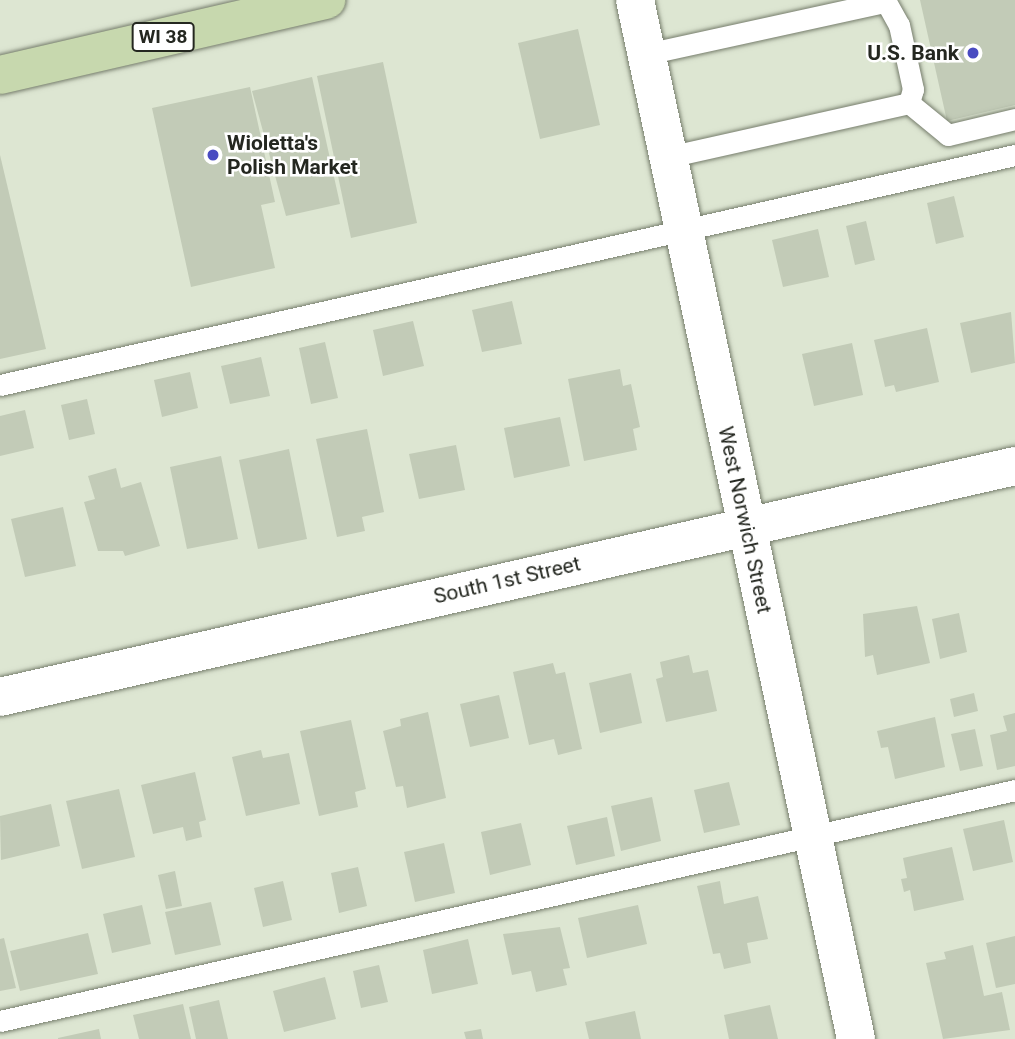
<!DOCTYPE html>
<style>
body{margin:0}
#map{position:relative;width:1015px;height:1039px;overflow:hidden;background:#dde6d2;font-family:Roboto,sans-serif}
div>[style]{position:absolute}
.building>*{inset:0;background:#c2cbb7}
.roads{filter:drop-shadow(0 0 2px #767d6c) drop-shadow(0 0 2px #767d6c)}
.service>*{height:21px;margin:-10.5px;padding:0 10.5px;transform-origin:10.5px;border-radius:10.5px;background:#fff}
.minor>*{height:38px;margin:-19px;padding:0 19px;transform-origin:19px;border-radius:19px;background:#fff}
.primary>*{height:38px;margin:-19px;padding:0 19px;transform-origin:19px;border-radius:19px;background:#c7d8ae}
.dots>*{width:19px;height:19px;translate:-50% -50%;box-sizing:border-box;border:4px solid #fff;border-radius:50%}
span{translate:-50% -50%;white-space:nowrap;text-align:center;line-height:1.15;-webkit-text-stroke:5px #fff;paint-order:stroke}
.shield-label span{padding:2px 5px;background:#fff;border:2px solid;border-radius:5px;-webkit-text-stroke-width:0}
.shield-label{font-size:19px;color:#242720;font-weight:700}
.poi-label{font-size:21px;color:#242720;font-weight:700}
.right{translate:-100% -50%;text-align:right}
.left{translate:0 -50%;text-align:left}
.street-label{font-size:21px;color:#242720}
</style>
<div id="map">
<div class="building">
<div style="clip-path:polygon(920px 0,1015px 0,1015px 105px,947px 121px)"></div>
<div style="clip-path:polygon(578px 29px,600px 125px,540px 139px,518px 43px)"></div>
<div style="clip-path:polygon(383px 62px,417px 223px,351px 238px,317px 76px)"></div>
<div style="clip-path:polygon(312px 77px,340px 204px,286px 216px,252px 91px)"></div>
<div style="clip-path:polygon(250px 87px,275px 202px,261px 205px,275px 268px,191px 287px,152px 108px)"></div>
<div style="clip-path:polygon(0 155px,46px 349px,0 359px)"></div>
<div style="clip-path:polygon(954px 196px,964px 237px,936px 244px,927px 203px)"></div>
<div style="clip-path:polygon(866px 221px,875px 260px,855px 265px,846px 226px)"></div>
<div style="clip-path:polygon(818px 229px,829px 277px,783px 287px,772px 240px)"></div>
<div style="clip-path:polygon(512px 301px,522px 344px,482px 352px,472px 310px)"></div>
<div style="clip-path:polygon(1011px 312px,1015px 363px,971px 373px,960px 323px)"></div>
<div style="clip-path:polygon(413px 321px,424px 366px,383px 376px,373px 330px)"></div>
<div style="clip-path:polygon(927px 328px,939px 382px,896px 392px,894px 385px,885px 387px,874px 340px)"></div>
<div style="clip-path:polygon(325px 342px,338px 398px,311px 404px,299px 348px)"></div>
<div style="clip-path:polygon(852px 343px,863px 395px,814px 406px,802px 354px)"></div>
<div style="clip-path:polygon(261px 357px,270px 396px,230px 404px,221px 366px)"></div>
<div style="clip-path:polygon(620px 369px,623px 386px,631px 384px,640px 427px,633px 429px,637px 450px,584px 461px,568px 379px)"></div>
<div style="clip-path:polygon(190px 372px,198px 408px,162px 417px,154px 380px)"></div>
<div style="clip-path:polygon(87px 399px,95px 434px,69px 440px,61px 405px)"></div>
<div style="clip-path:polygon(25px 410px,34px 448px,0 456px,0 416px)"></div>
<div style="clip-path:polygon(560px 417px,570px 466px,514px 478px,504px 428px)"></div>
<div style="clip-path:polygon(367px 429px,384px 512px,362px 517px,365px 531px,337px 537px,316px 439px)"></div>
<div style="clip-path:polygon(456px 445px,465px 490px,419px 499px,409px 454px)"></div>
<div style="clip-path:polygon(289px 449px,307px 539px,258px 549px,239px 460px)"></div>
<div style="clip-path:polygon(221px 456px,238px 539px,187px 549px,170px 467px)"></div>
<div style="clip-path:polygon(116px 468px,121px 488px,141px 482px,160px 546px,125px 556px,123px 551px,98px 551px,84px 502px,95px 499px,88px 476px)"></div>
<div style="clip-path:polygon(63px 507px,76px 566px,25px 577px,11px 519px)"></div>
<div style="clip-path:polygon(917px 606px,930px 663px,877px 675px,873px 655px,865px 657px,863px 614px)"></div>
<div style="clip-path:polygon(959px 613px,967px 652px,940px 659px,932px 619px)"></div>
<div style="clip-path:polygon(689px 655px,693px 673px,708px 670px,717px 711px,666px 722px,656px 679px,663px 677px,660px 662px)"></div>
<div style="clip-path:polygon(553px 663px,556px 674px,565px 672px,582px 749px,558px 755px,554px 739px,529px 745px,513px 672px)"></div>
<div style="clip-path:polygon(631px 673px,642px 723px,600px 733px,589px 683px)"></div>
<div style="clip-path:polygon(974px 693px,978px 711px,954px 717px,950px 699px)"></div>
<div style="clip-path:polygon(499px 695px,509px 738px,470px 747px,460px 704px)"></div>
<div style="clip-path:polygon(428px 712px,446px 798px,407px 808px,403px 786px,396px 787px,383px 731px,401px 726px,400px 719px)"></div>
<div style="clip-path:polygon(1015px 713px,1015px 766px,997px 770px,990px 735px,1007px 731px,1003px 716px)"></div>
<div style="clip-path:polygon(935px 717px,945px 767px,895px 779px,888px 747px,881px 748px,877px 731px)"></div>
<div style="clip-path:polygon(351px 720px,366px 789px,355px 792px,358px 807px,319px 816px,300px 731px)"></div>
<div style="clip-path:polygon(975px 729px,983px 766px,960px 771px,951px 734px)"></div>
<div style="clip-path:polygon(261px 750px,263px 758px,289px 753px,300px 804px,246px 816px,232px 757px)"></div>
<div style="clip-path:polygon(195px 772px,206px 820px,199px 822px,202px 837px,186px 841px,183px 827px,153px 834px,141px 785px)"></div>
<div style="clip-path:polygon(729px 782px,740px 825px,704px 833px,694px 790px)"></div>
<div style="clip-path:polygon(119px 789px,135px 857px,82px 869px,66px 801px)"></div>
<div style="clip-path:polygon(652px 797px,661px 841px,621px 851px,611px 806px)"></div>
<div style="clip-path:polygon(51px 804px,60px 846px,1px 860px,0 816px)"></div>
<div style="clip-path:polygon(607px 817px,615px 856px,576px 865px,567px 826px)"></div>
<div style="clip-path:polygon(1004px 820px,1013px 862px,973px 871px,963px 829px)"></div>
<div style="clip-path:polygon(521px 823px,531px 865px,490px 875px,481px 832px)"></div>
<div style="clip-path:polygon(444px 843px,455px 893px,415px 902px,404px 852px)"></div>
<div style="clip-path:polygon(952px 847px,964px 900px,914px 911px,910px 890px,904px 892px,901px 879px,907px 878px,903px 858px)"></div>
<div style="clip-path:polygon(358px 867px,367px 906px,339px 913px,331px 873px)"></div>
<div style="clip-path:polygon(175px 871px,182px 906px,166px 909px,158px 875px)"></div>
<div style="clip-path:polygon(283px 881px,292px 920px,263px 927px,254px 888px)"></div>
<div style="clip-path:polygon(720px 881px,724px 904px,758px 896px,768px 939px,747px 943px,751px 963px,724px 969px,720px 953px,713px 954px,697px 886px)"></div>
<div style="clip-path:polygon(211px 902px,221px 945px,175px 955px,165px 912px)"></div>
<div style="clip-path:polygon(142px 905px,151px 944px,112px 953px,103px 914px)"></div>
<div style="clip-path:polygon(638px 905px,647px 944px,587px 958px,578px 918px)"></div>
<div style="clip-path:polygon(560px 927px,570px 968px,563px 969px,567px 985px,536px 992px,531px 971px,512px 975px,503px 934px)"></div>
<div style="clip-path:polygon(88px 933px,98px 974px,20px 991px,10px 951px)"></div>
<div style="clip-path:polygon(1015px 936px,1015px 984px,996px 988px,986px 943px)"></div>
<div style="clip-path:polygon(4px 938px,16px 988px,0 991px,0 939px)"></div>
<div style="clip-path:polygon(468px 939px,478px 984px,432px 994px,423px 950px)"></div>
<div style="clip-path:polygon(973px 945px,984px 996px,1002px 992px,1010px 1030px,943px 1039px,926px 963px,946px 959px,944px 952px)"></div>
<div style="clip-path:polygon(379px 965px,388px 1002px,361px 1008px,353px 971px)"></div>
<div style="clip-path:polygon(325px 977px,336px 1019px,284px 1032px,273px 991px)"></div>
<div style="clip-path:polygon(219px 1000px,228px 1039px,196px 1039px,189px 1007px)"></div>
<div style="clip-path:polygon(183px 1004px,191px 1039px,139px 1039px,133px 1015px)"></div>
<div style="clip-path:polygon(770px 1005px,778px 1039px,729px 1039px,724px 1015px)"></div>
<div style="clip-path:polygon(635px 1011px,641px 1039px,589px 1039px,585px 1022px)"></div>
<div style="clip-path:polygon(99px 1029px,101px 1039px,58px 1039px,58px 1038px)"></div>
<div style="clip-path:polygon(481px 1029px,483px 1039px,466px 1039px,464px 1032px)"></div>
</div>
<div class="roads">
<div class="service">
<div style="left:885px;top:0;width:29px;rotate:61deg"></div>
<div style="left:899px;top:25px;width:66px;rotate:77.7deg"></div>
<div style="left:913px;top:89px;width:15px;rotate:106deg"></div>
<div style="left:646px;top:54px;width:245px;rotate:-12.3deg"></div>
<div style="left:909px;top:103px;width:50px;rotate:39.4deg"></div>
<div style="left:948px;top:135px;width:69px;rotate:-13.4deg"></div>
<div style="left:668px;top:157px;width:247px;rotate:-12.6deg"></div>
<div style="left:0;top:385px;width:1041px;rotate:-12.77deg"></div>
<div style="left:0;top:1021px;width:1041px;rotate:-12.82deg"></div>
</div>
<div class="minor">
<div style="left:635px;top:0;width:1062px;rotate:77.99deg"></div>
<div style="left:0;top:697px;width:1041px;rotate:-12.82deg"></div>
</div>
<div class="primary">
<div style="left:0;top:75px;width:335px;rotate:-13deg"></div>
</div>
</div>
<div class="dots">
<div style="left:973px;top:53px;background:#494bc1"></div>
<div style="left:213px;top:155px;background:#494bc1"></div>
</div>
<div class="shield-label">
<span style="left:163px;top:37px">WI 38</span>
</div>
<div class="poi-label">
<span class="right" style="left:959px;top:53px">U.S. Bank</span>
<span class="left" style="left:227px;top:155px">Wioletta's<br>Polish Market</span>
</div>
<div class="street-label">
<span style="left:745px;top:520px;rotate:78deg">West Norwich Street</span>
<span style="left:507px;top:580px;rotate:-13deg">South 1st Street</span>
</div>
</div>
